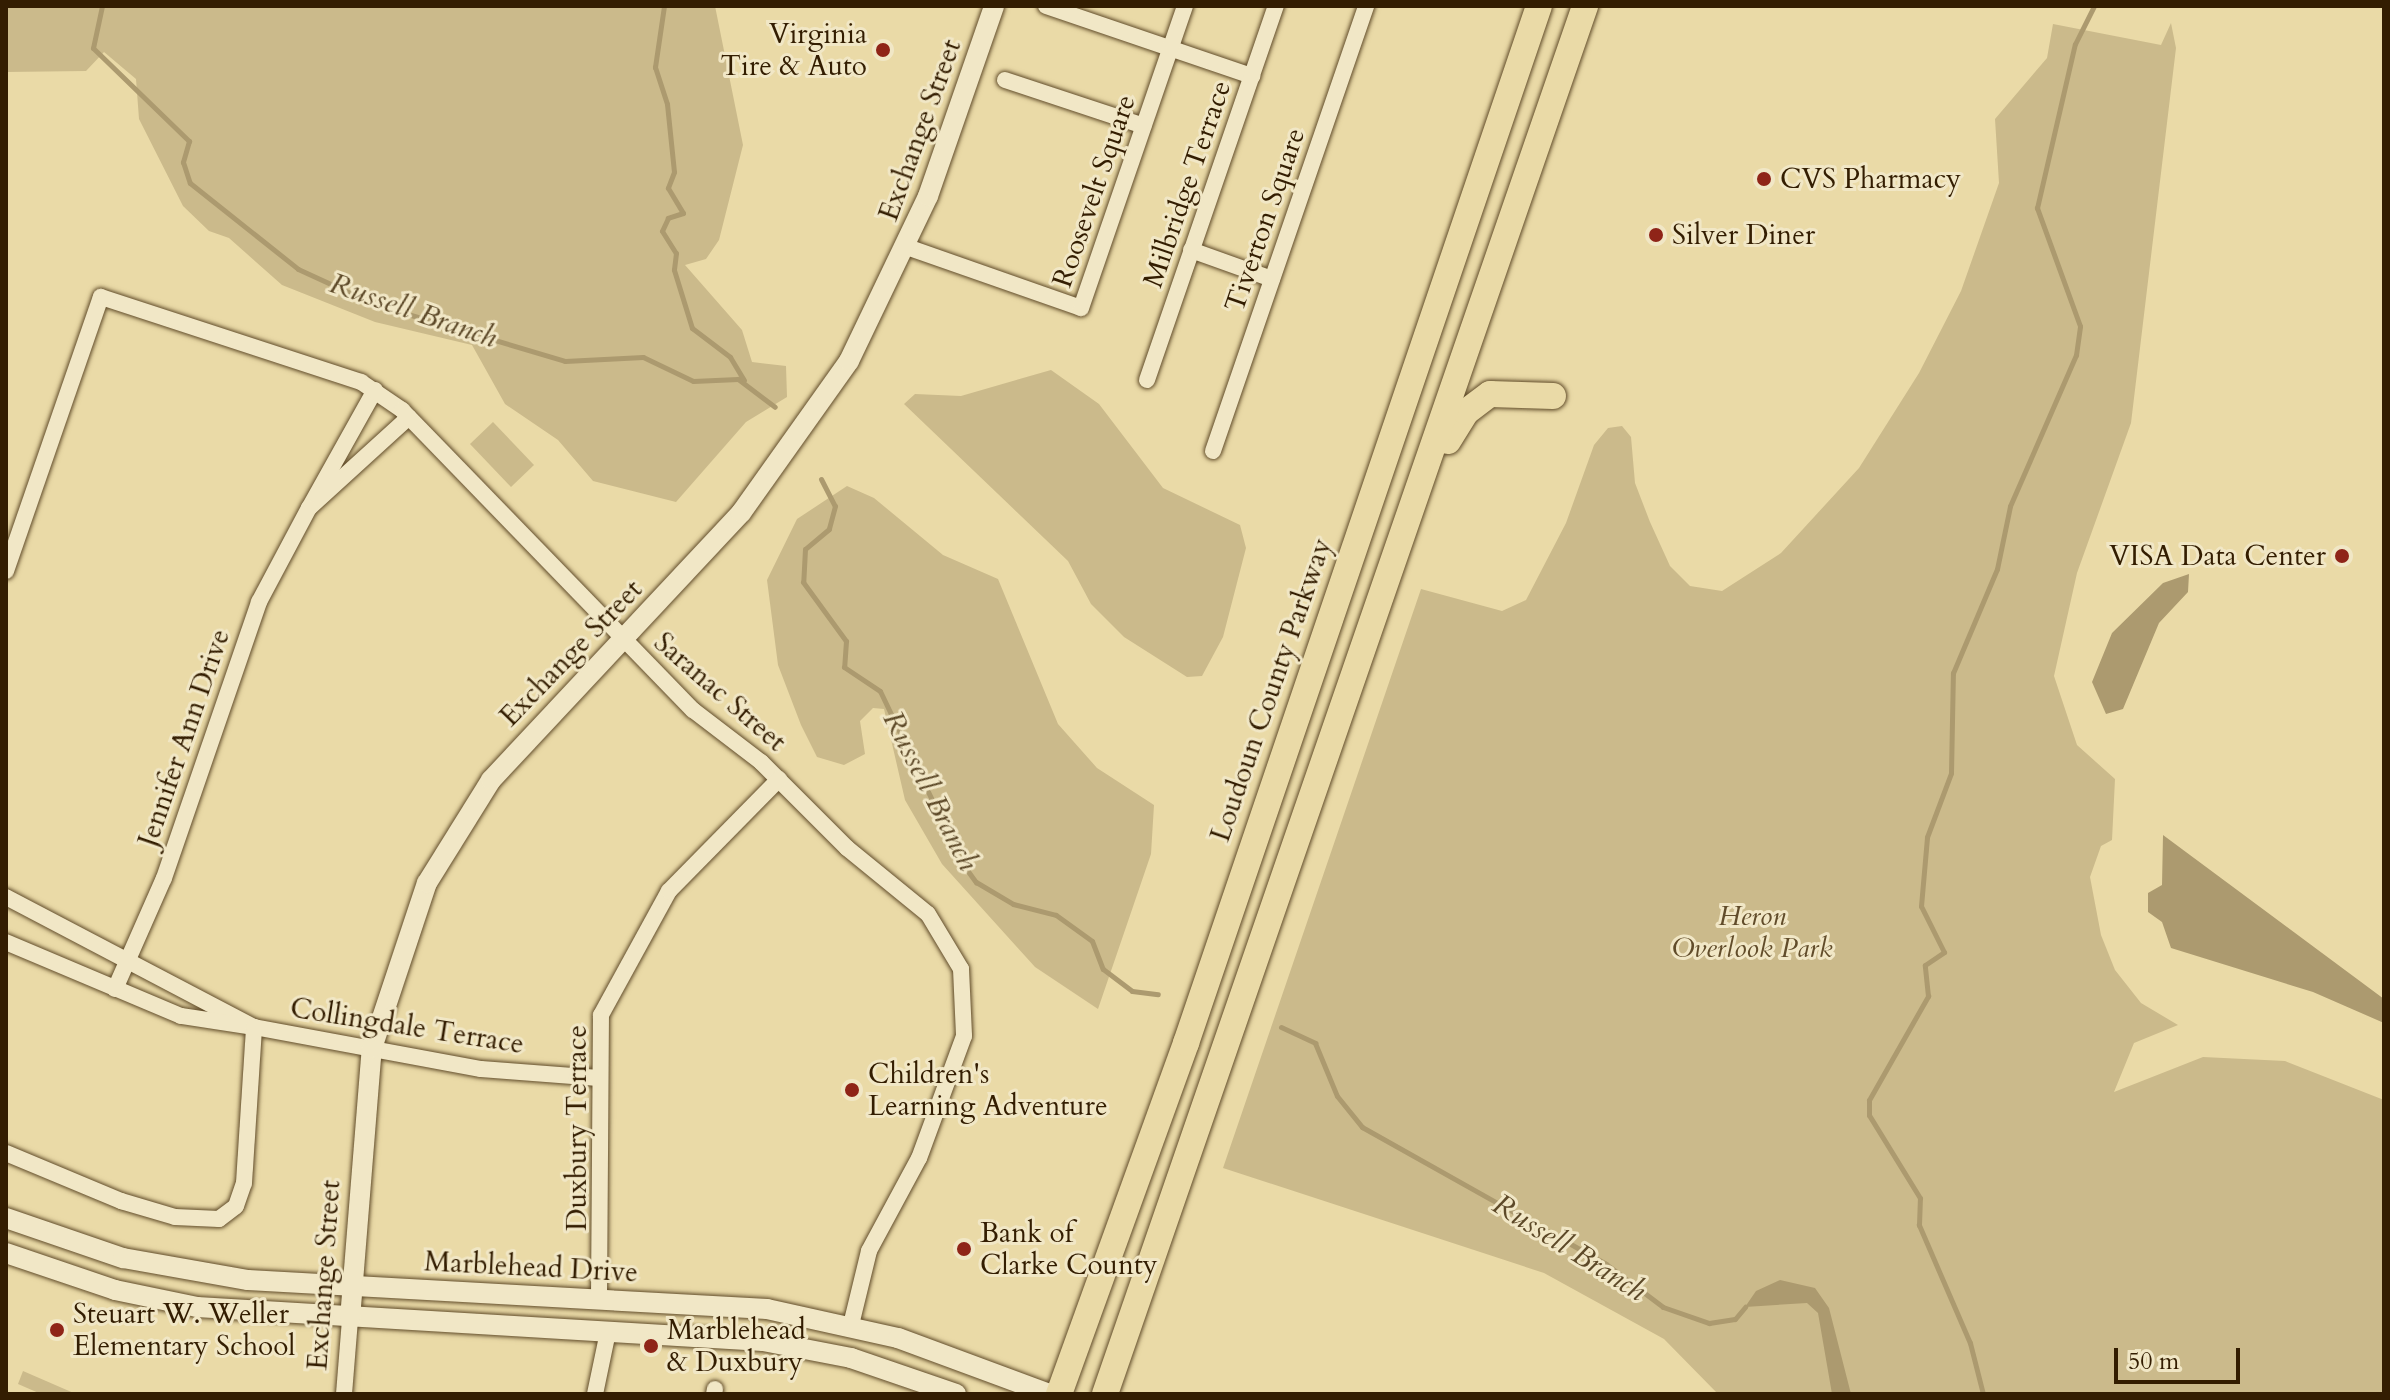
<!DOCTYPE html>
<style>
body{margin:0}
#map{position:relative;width:2390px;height:1400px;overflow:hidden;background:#eadaa7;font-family:Cardo,serif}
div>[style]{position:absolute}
.green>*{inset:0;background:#cbba8b}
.water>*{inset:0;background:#ac9a6f}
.stream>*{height:5px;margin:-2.5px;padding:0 2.5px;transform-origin:2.5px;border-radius:2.5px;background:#ac9a6f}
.roads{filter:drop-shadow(0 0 2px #614c2a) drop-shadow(0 0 2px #614c2a)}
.minor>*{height:16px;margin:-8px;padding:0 8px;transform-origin:8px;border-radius:8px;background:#f1e7c6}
.tertiary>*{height:20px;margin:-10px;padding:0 10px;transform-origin:10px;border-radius:10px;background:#f1e7c6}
.primary>*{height:26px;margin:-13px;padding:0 13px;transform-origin:13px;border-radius:13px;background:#eadaa7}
.dots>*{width:22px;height:22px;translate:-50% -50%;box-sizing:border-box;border:4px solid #f1e7c6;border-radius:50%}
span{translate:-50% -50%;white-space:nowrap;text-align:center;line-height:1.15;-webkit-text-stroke:6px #f1e7c6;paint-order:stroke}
.poi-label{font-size:28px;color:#331d01}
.right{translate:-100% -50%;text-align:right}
.left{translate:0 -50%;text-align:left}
.street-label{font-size:28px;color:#331d01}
.park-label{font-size:28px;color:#614c2a;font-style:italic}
.water-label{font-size:30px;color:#5d4928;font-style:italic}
.frame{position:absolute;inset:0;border:8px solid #331d01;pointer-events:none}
.scale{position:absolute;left:2114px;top:1348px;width:126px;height:36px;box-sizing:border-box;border:4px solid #331d01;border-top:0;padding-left:10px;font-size:24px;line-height:28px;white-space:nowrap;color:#331d01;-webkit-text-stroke:6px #f1e7c6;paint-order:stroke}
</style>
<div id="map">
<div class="green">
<div style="clip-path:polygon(6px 6px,715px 6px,743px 145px,719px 240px,706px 259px,685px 265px,742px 330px,752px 362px,786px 366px,787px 397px,746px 422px,676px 502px,593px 481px,558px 440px,505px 404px,472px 345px,375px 322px,282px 285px,229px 238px,209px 231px,183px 206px,139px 119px,136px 79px,104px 52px,86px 71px,6px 72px)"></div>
<div style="clip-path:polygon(2171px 23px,2176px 48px,2131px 423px,2077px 573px,2054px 676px,2077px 745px,2115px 779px,2112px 840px,2101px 846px,2090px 877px,2101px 935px,2115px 970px,2141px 1003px,2178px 1025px,2134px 1043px,2114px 1092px,2203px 1057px,2285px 1061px,2384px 1100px,2384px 1394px,1718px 1394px,1664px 1339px,1544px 1273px,1223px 1168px,1421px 589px,1502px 611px,1526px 600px,1566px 523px,1594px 445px,1608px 428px,1622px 426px,1631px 437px,1635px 483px,1650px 522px,1670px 566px,1690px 586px,1722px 591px,1781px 553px,1859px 468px,1919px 373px,1961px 291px,1999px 183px,1995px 119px,2047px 58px,2053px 24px,2161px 45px)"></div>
<div style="clip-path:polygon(1051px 370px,1099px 404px,1163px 488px,1240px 525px,1246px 548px,1223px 637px,1202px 676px,1187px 677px,1124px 637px,1091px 604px,1068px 561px,904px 404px,915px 394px,961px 396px)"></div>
<div style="clip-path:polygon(493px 422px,534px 465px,511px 487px,470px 444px)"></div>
<div style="clip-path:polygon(847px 486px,874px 498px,943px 555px,998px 579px,1058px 724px,1097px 768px,1154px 805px,1151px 854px,1098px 1009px,1035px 967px,942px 864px,905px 800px,884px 709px,873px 708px,860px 721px,865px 754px,844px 765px,817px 757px,801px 725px,778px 665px,767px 580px,797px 519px)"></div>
<div style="clip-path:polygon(23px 1371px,76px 1394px,41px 1394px,18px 1384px)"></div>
</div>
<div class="water">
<div style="clip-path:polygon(2189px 574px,2188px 592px,2159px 623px,2123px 709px,2106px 714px,2092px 682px,2112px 633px,2163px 583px)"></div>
<div style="clip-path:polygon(2163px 835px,2384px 999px,2384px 1023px,2313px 992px,2171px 948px,2162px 922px,2148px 912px,2148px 893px,2162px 885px)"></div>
<div style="clip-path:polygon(1780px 1280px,1815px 1288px,1829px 1308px,1851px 1394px,1832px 1394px,1818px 1313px,1807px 1303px,1745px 1307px,1756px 1291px)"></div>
</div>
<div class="stream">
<div style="left:102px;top:6px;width:43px;rotate:102.1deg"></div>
<div style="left:93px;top:48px;width:134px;rotate:44.1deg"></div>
<div style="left:189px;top:141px;width:22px;rotate:106deg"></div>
<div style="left:183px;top:162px;width:22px;rotate:72deg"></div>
<div style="left:190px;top:183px;width:138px;rotate:38.5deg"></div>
<div style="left:298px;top:269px;width:84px;rotate:24.7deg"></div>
<div style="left:374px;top:304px;width:199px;rotate:16.6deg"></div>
<div style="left:565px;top:361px;width:78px;rotate:-2.9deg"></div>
<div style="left:643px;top:357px;width:55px;rotate:25.6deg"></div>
<div style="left:693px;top:381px;width:45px;rotate:-2.5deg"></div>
<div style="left:738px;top:379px;width:46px;rotate:37.1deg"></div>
<div style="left:664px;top:6px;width:62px;rotate:98.4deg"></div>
<div style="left:655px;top:67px;width:39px;rotate:72deg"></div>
<div style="left:667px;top:104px;width:68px;rotate:84.1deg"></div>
<div style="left:674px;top:172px;width:17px;rotate:111deg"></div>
<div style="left:668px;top:188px;width:29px;rotate:59deg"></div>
<div style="left:683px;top:213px;width:16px;rotate:162deg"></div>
<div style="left:668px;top:218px;width:14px;rotate:115deg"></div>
<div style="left:662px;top:231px;width:26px;rotate:58deg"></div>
<div style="left:676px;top:253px;width:17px;rotate:97deg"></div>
<div style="left:674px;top:270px;width:61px;rotate:72.8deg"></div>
<div style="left:692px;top:328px;width:48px;rotate:37.3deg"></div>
<div style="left:730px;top:357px;width:27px;rotate:59deg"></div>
<div style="left:821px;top:479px;width:30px;rotate:63deg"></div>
<div style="left:835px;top:506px;width:24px;rotate:105deg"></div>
<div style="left:829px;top:529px;width:31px;rotate:140deg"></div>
<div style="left:805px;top:549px;width:33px;rotate:93deg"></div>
<div style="left:803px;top:582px;width:73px;rotate:53.9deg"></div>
<div style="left:846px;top:641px;width:26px;rotate:94deg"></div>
<div style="left:844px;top:667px;width:43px;rotate:33.7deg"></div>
<div style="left:880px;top:691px;width:191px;rotate:64.5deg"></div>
<div style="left:962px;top:863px;width:24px;rotate:54deg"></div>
<div style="left:976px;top:882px;width:43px;rotate:30.7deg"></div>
<div style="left:1013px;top:904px;width:44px;rotate:14.3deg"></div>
<div style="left:1056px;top:915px;width:44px;rotate:35.8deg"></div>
<div style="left:1092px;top:941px;width:30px;rotate:69deg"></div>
<div style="left:1103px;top:969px;width:36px;rotate:37deg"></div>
<div style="left:1132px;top:991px;width:26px;rotate:7deg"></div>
<div style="left:1281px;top:1027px;width:38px;rotate:25deg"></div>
<div style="left:1315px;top:1043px;width:57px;rotate:67.5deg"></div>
<div style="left:1337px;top:1096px;width:40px;rotate:51deg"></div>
<div style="left:1362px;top:1127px;width:280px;rotate:29.3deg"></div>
<div style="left:1606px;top:1264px;width:71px;rotate:37deg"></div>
<div style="left:1663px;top:1307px;width:49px;rotate:19.2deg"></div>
<div style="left:1709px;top:1323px;width:26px;rotate:-9deg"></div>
<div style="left:1735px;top:1319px;width:16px;rotate:-50deg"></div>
<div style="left:1983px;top:1394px;width:53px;rotate:-104.3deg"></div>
<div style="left:1970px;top:1343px;width:129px;rotate:-113.4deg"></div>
<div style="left:1919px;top:1225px;width:27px;rotate:-88deg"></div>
<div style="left:1920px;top:1198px;width:97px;rotate:-121.6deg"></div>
<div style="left:1869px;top:1115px;width:15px;rotate:-90deg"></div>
<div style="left:1869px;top:1100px;width:120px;rotate:-60.4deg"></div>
<div style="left:1928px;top:996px;width:31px;rotate:-96deg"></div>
<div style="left:1925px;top:965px;width:23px;rotate:-34deg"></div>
<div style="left:1944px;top:952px;width:51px;rotate:-116.6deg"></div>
<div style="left:1921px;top:906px;width:69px;rotate:-85deg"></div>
<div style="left:1927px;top:837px;width:68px;rotate:-69.4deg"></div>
<div style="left:1951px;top:773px;width:100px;rotate:-88.9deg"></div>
<div style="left:1953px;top:673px;width:113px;rotate:-67.1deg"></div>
<div style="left:1997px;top:569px;width:64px;rotate:-78.3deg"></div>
<div style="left:2010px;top:506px;width:165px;rotate:-66.4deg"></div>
<div style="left:2076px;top:355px;width:29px;rotate:-82deg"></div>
<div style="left:2080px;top:326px;width:126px;rotate:-110deg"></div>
<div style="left:2037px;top:208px;width:168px;rotate:-77deg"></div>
<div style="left:2075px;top:44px;width:42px;rotate:-63.4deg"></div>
</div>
<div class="roads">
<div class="minor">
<div style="left:1046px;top:6px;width:218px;rotate:18.8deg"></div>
<div style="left:1005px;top:80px;width:146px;rotate:18.3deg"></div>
<div style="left:907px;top:247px;width:184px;rotate:19.3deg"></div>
<div style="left:1081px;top:308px;width:319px;rotate:-71deg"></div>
<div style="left:1191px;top:250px;width:86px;rotate:19.7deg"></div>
<div style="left:1147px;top:380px;width:396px;rotate:-71deg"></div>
<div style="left:375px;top:390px;width:135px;rotate:119.2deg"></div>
<div style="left:309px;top:508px;width:135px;rotate:-42.3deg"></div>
<div style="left:1213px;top:451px;width:471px;rotate:-71deg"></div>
<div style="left:6px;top:571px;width:290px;rotate:-70.9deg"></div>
<div style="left:101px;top:297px;width:274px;rotate:18.1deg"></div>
<div style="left:361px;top:382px;width:50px;rotate:34.3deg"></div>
<div style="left:402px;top:410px;width:418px;rotate:45.9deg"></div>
<div style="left:693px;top:710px;width:86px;rotate:37.4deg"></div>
<div style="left:761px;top:762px;width:122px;rotate:45deg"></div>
<div style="left:847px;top:848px;width:104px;rotate:39.2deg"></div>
<div style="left:928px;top:914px;width:64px;rotate:59deg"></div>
<div style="left:961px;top:969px;width:67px;rotate:87.4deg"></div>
<div style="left:964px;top:1036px;width:130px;rotate:110.2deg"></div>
<div style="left:919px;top:1158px;width:106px;rotate:118.3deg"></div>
<div style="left:869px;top:1251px;width:76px;rotate:103.7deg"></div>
<div style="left:6px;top:897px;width:280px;rotate:27.7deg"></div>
<div style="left:254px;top:1027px;width:74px;rotate:-171.4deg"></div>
<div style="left:181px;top:1016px;width:190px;rotate:-157.1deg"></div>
<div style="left:115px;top:989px;width:121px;rotate:-66.2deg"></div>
<div style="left:164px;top:878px;width:292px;rotate:-71deg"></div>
<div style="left:259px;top:602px;width:106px;rotate:-62deg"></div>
<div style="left:6px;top:1153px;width:125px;rotate:22.7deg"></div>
<div style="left:121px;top:1201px;width:56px;rotate:16.5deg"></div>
<div style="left:175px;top:1217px;width:44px;rotate:2.6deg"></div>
<div style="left:219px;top:1219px;width:21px;rotate:-37deg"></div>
<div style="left:236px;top:1206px;width:24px;rotate:-71deg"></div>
<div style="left:244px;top:1183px;width:156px;rotate:-86.3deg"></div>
<div style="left:254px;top:1027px;width:231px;rotate:10.5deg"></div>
<div style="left:481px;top:1069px;width:118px;rotate:4.4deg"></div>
<div style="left:599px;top:1298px;width:283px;rotate:-89.6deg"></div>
<div style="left:601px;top:1015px;width:141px;rotate:-61.3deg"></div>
<div style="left:669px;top:891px;width:157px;rotate:-45.5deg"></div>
<div style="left:344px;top:1394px;width:75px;rotate:-85.4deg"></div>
<div style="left:595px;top:1394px;width:63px;rotate:-78.2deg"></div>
<div style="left:714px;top:1394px;width:5px;rotate:-79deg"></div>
</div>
<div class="tertiary">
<div style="left:6px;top:1218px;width:124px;rotate:18.9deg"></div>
<div style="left:123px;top:1258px;width:127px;rotate:10deg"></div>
<div style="left:248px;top:1280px;width:520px;rotate:3.2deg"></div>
<div style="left:767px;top:1309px;width:134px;rotate:12.5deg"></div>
<div style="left:898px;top:1338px;width:161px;rotate:20.3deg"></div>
<div style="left:6px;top:1253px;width:115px;rotate:18.7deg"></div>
<div style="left:115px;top:1290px;width:84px;rotate:11.7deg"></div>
<div style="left:197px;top:1307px;width:567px;rotate:3.44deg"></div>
<div style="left:763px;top:1341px;width:90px;rotate:10.9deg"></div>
<div style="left:851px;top:1358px;width:111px;rotate:18.9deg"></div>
<div style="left:350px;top:1319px;width:272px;rotate:-85.4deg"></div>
<div style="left:372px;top:1048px;width:174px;rotate:-71.6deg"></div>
<div style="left:427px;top:883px;width:121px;rotate:-58.1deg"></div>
<div style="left:491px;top:780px;width:366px;rotate:-46.9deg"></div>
<div style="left:741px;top:513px;width:186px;rotate:-54.6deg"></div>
<div style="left:849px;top:361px;width:183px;rotate:-64.4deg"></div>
<div style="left:928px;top:196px;width:201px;rotate:-70.8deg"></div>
</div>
<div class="primary">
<div style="left:1448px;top:441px;width:34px;rotate:-58deg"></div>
<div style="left:1466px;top:412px;width:30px;rotate:-37deg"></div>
<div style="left:1490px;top:394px;width:63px;rotate:1.8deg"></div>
<div style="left:1059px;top:1394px;width:373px;rotate:-70.1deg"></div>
<div style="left:1186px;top:1043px;width:1095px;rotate:-71.2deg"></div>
<div style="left:1105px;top:1394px;width:1469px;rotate:-70.92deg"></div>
</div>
</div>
<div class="dots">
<div style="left:883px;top:50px;background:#8f2418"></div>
<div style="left:1764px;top:179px;background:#8f2418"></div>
<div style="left:1656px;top:235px;background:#8f2418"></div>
<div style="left:2342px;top:556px;background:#8f2418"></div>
<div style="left:852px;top:1090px;background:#8f2418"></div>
<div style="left:964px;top:1249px;background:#8f2418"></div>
<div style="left:57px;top:1330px;background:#8f2418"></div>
<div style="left:651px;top:1346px;background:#8f2418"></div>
</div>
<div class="poi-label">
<span class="right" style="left:867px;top:50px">Virginia<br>Tire &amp; Auto</span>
<span class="left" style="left:1780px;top:179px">CVS Pharmacy</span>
<span class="left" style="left:1672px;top:235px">Silver Diner</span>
<span class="right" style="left:2326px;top:556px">VISA Data Center</span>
<span class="left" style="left:868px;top:1090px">Children's<br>Learning Adventure</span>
<span class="left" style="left:980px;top:1249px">Bank of<br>Clarke County</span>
<span class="left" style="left:73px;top:1330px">Steuart W. Weller<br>Elementary School</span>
<span class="left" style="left:667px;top:1346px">Marblehead<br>&amp; Duxbury</span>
</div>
<div class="street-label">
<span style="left:920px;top:130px;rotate:-70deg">Exchange Street</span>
<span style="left:1187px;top:184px;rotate:-71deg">Milbridge Terrace</span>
<span style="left:1094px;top:191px;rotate:-71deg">Roosevelt Square</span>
<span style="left:1265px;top:220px;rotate:-71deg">Tiverton Square</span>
<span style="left:571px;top:653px;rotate:-46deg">Exchange Street</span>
<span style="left:1271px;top:690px;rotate:-71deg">Loudoun County Parkway</span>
<span style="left:720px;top:692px;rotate:41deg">Saranac Street</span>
<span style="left:184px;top:738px;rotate:-71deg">Jennifer Ann Drive</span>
<span style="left:407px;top:1026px;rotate:9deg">Collingdale Terrace</span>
<span style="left:577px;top:1128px;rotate:-90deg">Duxbury Terrace</span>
<span style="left:531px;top:1267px;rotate:3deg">Marblehead Drive</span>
<span style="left:324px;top:1275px;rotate:-86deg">Exchange Street</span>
</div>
<div class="park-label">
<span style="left:1752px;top:932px">Heron<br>Overlook Park</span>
</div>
<div class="water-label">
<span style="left:413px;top:311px;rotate:19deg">Russell Branch</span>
<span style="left:930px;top:791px;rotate:63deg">Russell Branch</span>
<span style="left:1569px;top:1248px;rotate:32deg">Russell Branch</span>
</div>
<div class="frame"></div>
<div class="scale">50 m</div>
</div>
